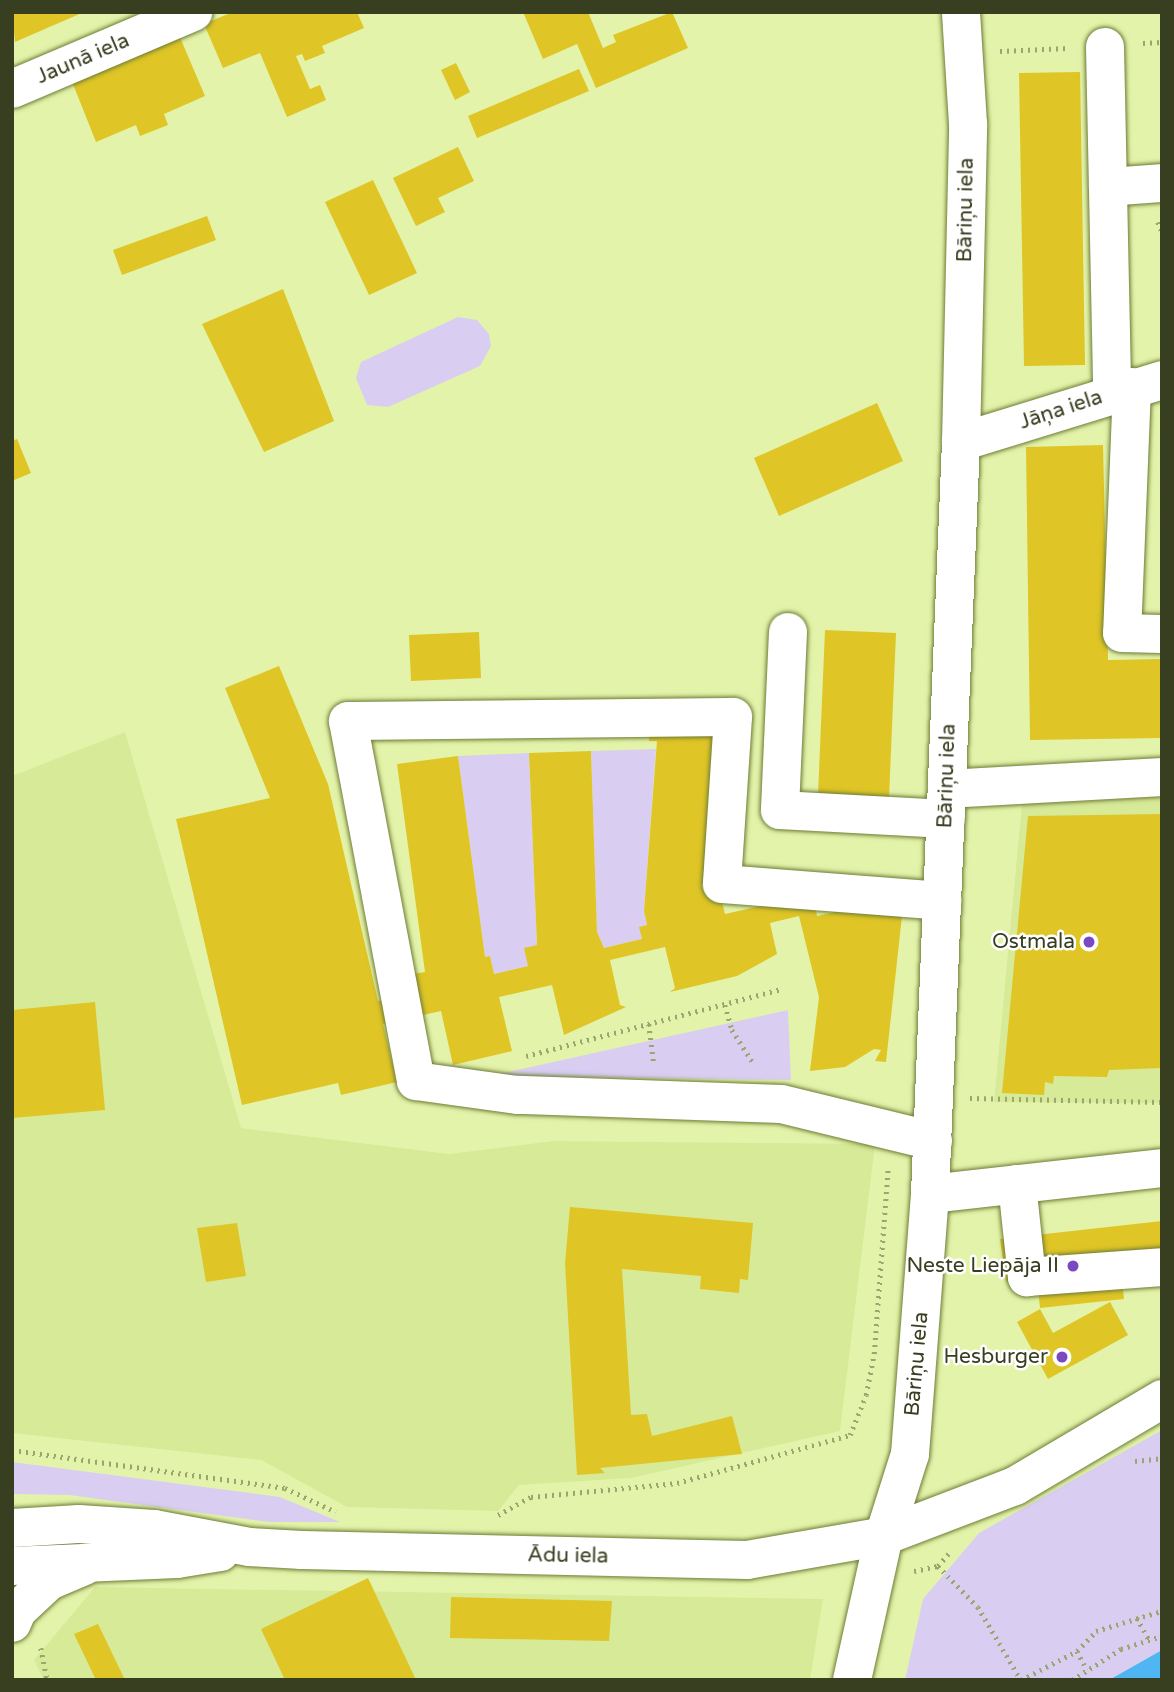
<!DOCTYPE html>
<meta charset="utf-8">
<style>
body{margin:0}
#map{position:relative;width:1174px;height:1692px;overflow:hidden;background:#e3f4aa;font-family:"Varela Round",sans-serif}
div>[style]{position:absolute}
.built>*{inset:0;background:#d7ea98}
.green>*{inset:0;background:#d9cef2}
.water>*{inset:0;background:#4fb5f3}
.building>*{inset:0;background:#dfc526}
.path>*{height:4.5px;margin-top:-2.25px;transform-origin:0;background:repeating-linear-gradient(90deg,#99a66f 0 2px,transparent 0 7px)}
.roads{filter:drop-shadow(0 0 2px #6e7c35) drop-shadow(0 0 2px #6e7c35)}
.minor>*{height:38px;margin:-19px;padding:0 19px;transform-origin:19px;border-radius:19px;background:#fff}
.major>*{height:38px;margin:-19px;padding:0 19px;transform-origin:19px;border-radius:19px;background:#fff}
.dots>*{width:19px;height:19px;translate:-50% -50%;box-sizing:border-box;border:4px solid #fff;border-radius:50%}
span{translate:-50% -50%;white-space:nowrap;text-align:center;line-height:1.15;-webkit-text-stroke:5px #fff;paint-order:stroke}
.street-label{font-size:21px;color:#383e20}
.poi-label{font-size:21px;color:#383e20}
.right{translate:-100% -50%;text-align:right}
.frame{position:absolute;inset:0;border:14px solid #383e20;pointer-events:none}
</style>
<div id="map">
<div class="built">
<div style="clip-path:polygon(125px 732px,241px 1128px,449px 1154px,553px 1141px,875px 1144px,840px 1431px,631px 1478px,519px 1485px,498px 1511px,347px 1507px,261px 1460px,12px 1433px,12px 776px)"></div>
<div style="clip-path:polygon(1162px 797px,1162px 1103px,994px 1102px,1022px 804px)"></div>
<div style="clip-path:polygon(95px 1587px,823px 1599px,810px 1680px,44px 1680px,34px 1660px)"></div>
</div>
<div class="green">
<div style="clip-path:polygon(458px 317px,477px 320px,489px 334px,491px 346px,480px 366px,388px 407px,367px 405px,356px 378px,361px 362px)"></div>
<div style="clip-path:polygon(656px 749px,644px 911px,647px 925px,640px 927px,642px 939px,604px 948px,597px 932px,591px 751px)"></div>
<div style="clip-path:polygon(529px 753px,537px 945px,528px 966px,494px 974px,490px 956px,485px 957px,458px 756px)"></div>
<div style="clip-path:polygon(788px 1010px,791px 1080px,490px 1076px)"></div>
<div style="clip-path:polygon(1162px 1430px,1162px 1650px,1109px 1680px,905px 1680px,923px 1599px,979px 1533px)"></div>
<div style="clip-path:polygon(12px 1462px,280px 1497px,340px 1522px,269px 1522px,69px 1495px,12px 1494px)"></div>
</div>
<div class="water">
<div style="clip-path:polygon(1162px 1650px,1162px 1680px,1109px 1680px)"></div>
</div>
<div class="building">
<div style="clip-path:polygon(12px 12px,84px 12px,15px 42px)"></div>
<div style="clip-path:polygon(233px 12px,357px 12px,364px 28px,322px 46px,325px 53px,305px 61px,302px 54px,296px 56px,310px 89px,320px 85px,326px 100px,287px 117px,260px 53px,223px 68px,204px 24px)"></div>
<div style="clip-path:polygon(523px 12px,588px 12px,603px 48px,616px 42px,613px 35px,672px 12px,688px 48px,596px 88px,577px 44px,543px 59px)"></div>
<div style="clip-path:polygon(179px 35px,205px 96px,164px 114px,168px 125px,140px 136px,136px 125px,96px 142px,71px 79px)"></div>
<div style="clip-path:polygon(456px 63px,470px 92px,455px 100px,441px 70px)"></div>
<div style="clip-path:polygon(579px 69px,589px 91px,477px 138px,468px 116px)"></div>
<div style="clip-path:polygon(1080px 72px,1085px 365px,1024px 366px,1019px 73px)"></div>
<div style="clip-path:polygon(458px 147px,474px 181px,438px 198px,445px 212px,416px 226px,393px 178px)"></div>
<div style="clip-path:polygon(373px 180px,417px 273px,369px 295px,325px 202px)"></div>
<div style="clip-path:polygon(207px 216px,216px 240px,122px 275px,113px 250px)"></div>
<div style="clip-path:polygon(283px 289px,334px 421px,264px 452px,202px 324px)"></div>
<div style="clip-path:polygon(877px 403px,903px 461px,779px 516px,754px 458px)"></div>
<div style="clip-path:polygon(17px 439px,31px 473px,12px 481px,12px 441px)"></div>
<div style="clip-path:polygon(1103px 445px,1108px 660px,1162px 659px,1162px 738px,1030px 740px,1026px 447px)"></div>
<div style="clip-path:polygon(825px 630px,896px 633px,889px 798px,818px 795px)"></div>
<div style="clip-path:polygon(479px 632px,481px 678px,411px 681px,409px 635px)"></div>
<div style="clip-path:polygon(279px 666px,328px 784px,378px 1001px,417px 992px,413px 974px,425px 972px,397px 764px,458px 756px,485px 957px,490px 956px,494px 974px,528px 966px,524px 948px,537px 945px,529px 753px,591px 751px,597px 932px,604px 948px,642px 939px,639px 927px,647px 925px,644px 911px,657px 741px,649px 741px,650px 720px,716px 726px,720px 894px,725px 914px,813px 894px,817px 916px,840px 911px,902px 916px,886px 1062px,875px 1061px,881px 1050px,874px 1049px,845px 1067px,810px 1071px,819px 997px,799px 916px,770px 923px,777px 954px,737px 976px,670px 992px,675px 988px,665px 947px,610px 960px,620px 1005px,626px 1007px,564px 1035px,552px 985px,499px 997px,512px 1051px,453px 1065px,441px 1011px,383px 1024px,397px 1082px,341px 1095px,338px 1083px,242px 1105px,176px 819px,270px 798px,225px 688px)"></div>
<div style="clip-path:polygon(1162px 814px,1162px 1068px,1109px 1070px,1107px 1077px,1054px 1076px,1053px 1084px,1045px 1082px,1044px 1095px,1002px 1093px,1028px 816px)"></div>
<div style="clip-path:polygon(95px 1002px,105px 1110px,12px 1118px,12px 1010px)"></div>
<div style="clip-path:polygon(570px 1207px,753px 1223px,748px 1280px,740px 1279px,739px 1293px,700px 1289px,701px 1276px,622px 1269px,631px 1415px,647px 1414px,652px 1436px,732px 1416px,742px 1454px,600px 1468px,605px 1473px,577px 1475px,565px 1263px)"></div>
<div style="clip-path:polygon(1162px 1221px,1162px 1264px,1121px 1269px,1124px 1299px,1040px 1308px,1037px 1279px,1006px 1282px,1000px 1239px)"></div>
<div style="clip-path:polygon(237px 1223px,246px 1276px,206px 1282px,197px 1228px)"></div>
<div style="clip-path:polygon(1110px 1302px,1128px 1335px,1048px 1379px,1017px 1322px,1040px 1309px,1053px 1333px)"></div>
<div style="clip-path:polygon(368px 1578px,416px 1680px,285px 1680px,261px 1629px)"></div>
<div style="clip-path:polygon(451px 1597px,612px 1601px,609px 1641px,450px 1638px)"></div>
<div style="clip-path:polygon(98px 1624px,125px 1680px,96px 1680px,74px 1634px)"></div>
</div>
<div class="path">
<div style="left:1143px;top:43px;width:19px;rotate:-3deg"></div>
<div style="left:1000px;top:51px;width:68px;rotate:-2.5deg"></div>
<div style="left:1158px;top:222px;width:11px;rotate:68deg"></div>
<div style="left:725px;top:1005px;width:26px;rotate:74deg"></div>
<div style="left:732px;top:1030px;width:40px;rotate:57.1deg"></div>
<div style="left:649px;top:1024px;width:40px;rotate:82.9deg"></div>
<div style="left:526px;top:1056px;width:265px;rotate:-14.7deg"></div>
<div style="left:970px;top:1098px;width:192px;rotate:1.2deg"></div>
<div style="left:12px;top:1450px;width:276px;rotate:7.9deg"></div>
<div style="left:285px;top:1488px;width:56px;rotate:25.2deg"></div>
<div style="left:1135px;top:1461px;width:27px;rotate:-6deg"></div>
<div style="left:498px;top:1515px;width:38px;rotate:-29deg"></div>
<div style="left:531px;top:1497px;width:147px;rotate:-5.5deg"></div>
<div style="left:677px;top:1483px;width:180px;rotate:-15.5deg"></div>
<div style="left:850px;top:1435px;width:43px;rotate:-68.2deg"></div>
<div style="left:866px;top:1395px;width:42px;rotate:-79deg"></div>
<div style="left:874px;top:1354px;width:187px;rotate:-85.7deg"></div>
<div style="left:938px;top:1566px;width:57px;rotate:45.7deg"></div>
<div style="left:978px;top:1607px;width:85px;rotate:59.5deg"></div>
<div style="left:914px;top:1571px;width:25px;rotate:-12deg"></div>
<div style="left:938px;top:1566px;width:16px;rotate:-50deg"></div>
<div style="left:1137px;top:1618px;width:25px;rotate:61deg"></div>
<div style="left:41px;top:1648px;width:33px;rotate:79deg"></div>
<div style="left:1077px;top:1651px;width:21px;rotate:62deg"></div>
<div style="left:1021px;top:1680px;width:63px;rotate:-27.4deg"></div>
<div style="left:1077px;top:1651px;width:28px;rotate:-46deg"></div>
<div style="left:1096px;top:1631px;width:69px;rotate:-16.9deg"></div>
<div style="left:1072px;top:1680px;width:58px;rotate:-32.3deg"></div>
<div style="left:1121px;top:1649px;width:43px;rotate:-17.6deg"></div>
</div>
<div class="roads">
<div class="minor">
<div style="left:1105px;top:47px;width:346px;rotate:88.8deg"></div>
<div style="left:12px;top:89px;width:197px;rotate:-23deg"></div>
<div style="left:1108px;top:187px;width:54px;rotate:-4.2deg"></div>
<div style="left:1132px;top:387px;width:246px;rotate:92.3deg"></div>
<div style="left:1122px;top:633px;width:40px;rotate:1.4deg"></div>
<div style="left:961px;top:442px;width:210px;rotate:-17.1deg"></div>
<div style="left:788px;top:632px;width:178px;rotate:92.6deg"></div>
<div style="left:780px;top:810px;width:166px;rotate:3.1deg"></div>
<div style="left:947px;top:789px;width:215px;rotate:-3.2deg"></div>
<div style="left:933px;top:1141px;width:156px;rotate:-166.3deg"></div>
<div style="left:781px;top:1104px;width:264px;rotate:-178deg"></div>
<div style="left:517px;top:1095px;width:102px;rotate:-172.1deg"></div>
<div style="left:416px;top:1081px;width:366px;rotate:-100.7deg"></div>
<div style="left:348px;top:721px;width:385px;rotate:-0.6deg"></div>
<div style="left:733px;top:717px;width:167px;rotate:93.8deg"></div>
<div style="left:722px;top:884px;width:221px;rotate:4.4deg"></div>
<div style="left:1017px;top:1184px;width:94px;rotate:83.9deg"></div>
<div style="left:1027px;top:1277px;width:135px;rotate:-4.2deg"></div>
<div style="left:930px;top:1194px;width:233px;rotate:-6.4deg"></div>
<div style="left:852px;top:1680px;width:148px;rotate:-77.5deg"></div>
<div style="left:884px;top:1536px;width:86px;rotate:-72.4deg"></div>
<div style="left:910px;top:1454px;width:261px;rotate:-85.6deg"></div>
<div style="left:930px;top:1194px;width:753px;rotate:-87.64deg"></div>
<div style="left:961px;top:442px;width:318px;rotate:-88.7deg"></div>
<div style="left:968px;top:124px;width:112px;rotate:-93.6deg"></div>
</div>
<div class="major">
<div style="left:12px;top:1528px;width:67px;rotate:-3.4deg"></div>
<div style="left:79px;top:1524px;width:75px;rotate:3.8deg"></div>
<div style="left:154px;top:1529px;width:97px;rotate:10.7deg"></div>
<div style="left:249px;top:1547px;width:53px;rotate:3.2deg"></div>
<div style="left:302px;top:1550px;width:445px;rotate:1.3deg"></div>
<div style="left:747px;top:1560px;width:139px;rotate:-9.9deg"></div>
<div style="left:884px;top:1536px;width:140px;rotate:-20.9deg"></div>
<div style="left:1015px;top:1486px;width:171px;rotate:-30.6deg"></div>
<div style="left:12px;top:1566px;width:165px;rotate:-2.4deg"></div>
<div style="left:177px;top:1559px;width:44px;rotate:-9.2deg"></div>
<div style="left:12px;top:1623px;width:13px;rotate:-67deg"></div>
<div style="left:17px;top:1611px;width:44px;rotate:-43.2deg"></div>
<div style="left:49px;top:1581px;width:39px;rotate:-23deg"></div>
</div>
</div>
<div class="dots">
<div style="left:1089px;top:942px;background:#7a49c1"></div>
<div style="left:1073px;top:1266px;background:#7a49c1"></div>
<div style="left:1062px;top:1357px;background:#7a49c1"></div>
</div>
<div class="street-label">
<span style="left:83px;top:59px;rotate:-23deg">Jaunā iela</span>
<span style="left:966px;top:210px;rotate:-89deg">Bāriņu iela</span>
<span style="left:1061px;top:410px;rotate:-18deg">Jāņa iela</span>
<span style="left:947px;top:776px;rotate:-88deg">Bāriņu iela</span>
<span style="left:917px;top:1364px;rotate:-85deg">Bāriņu iela</span>
<span style="left:568px;top:1556px;rotate:1deg">Ādu iela</span>
</div>
<div class="poi-label">
<span class="right" style="left:1075px;top:942px">Ostmala</span>
<span class="right" style="left:1059px;top:1266px">Neste Liepāja II</span>
<span class="right" style="left:1048px;top:1357px">Hesburger</span>
</div>
<div class="frame"></div>
</div>
